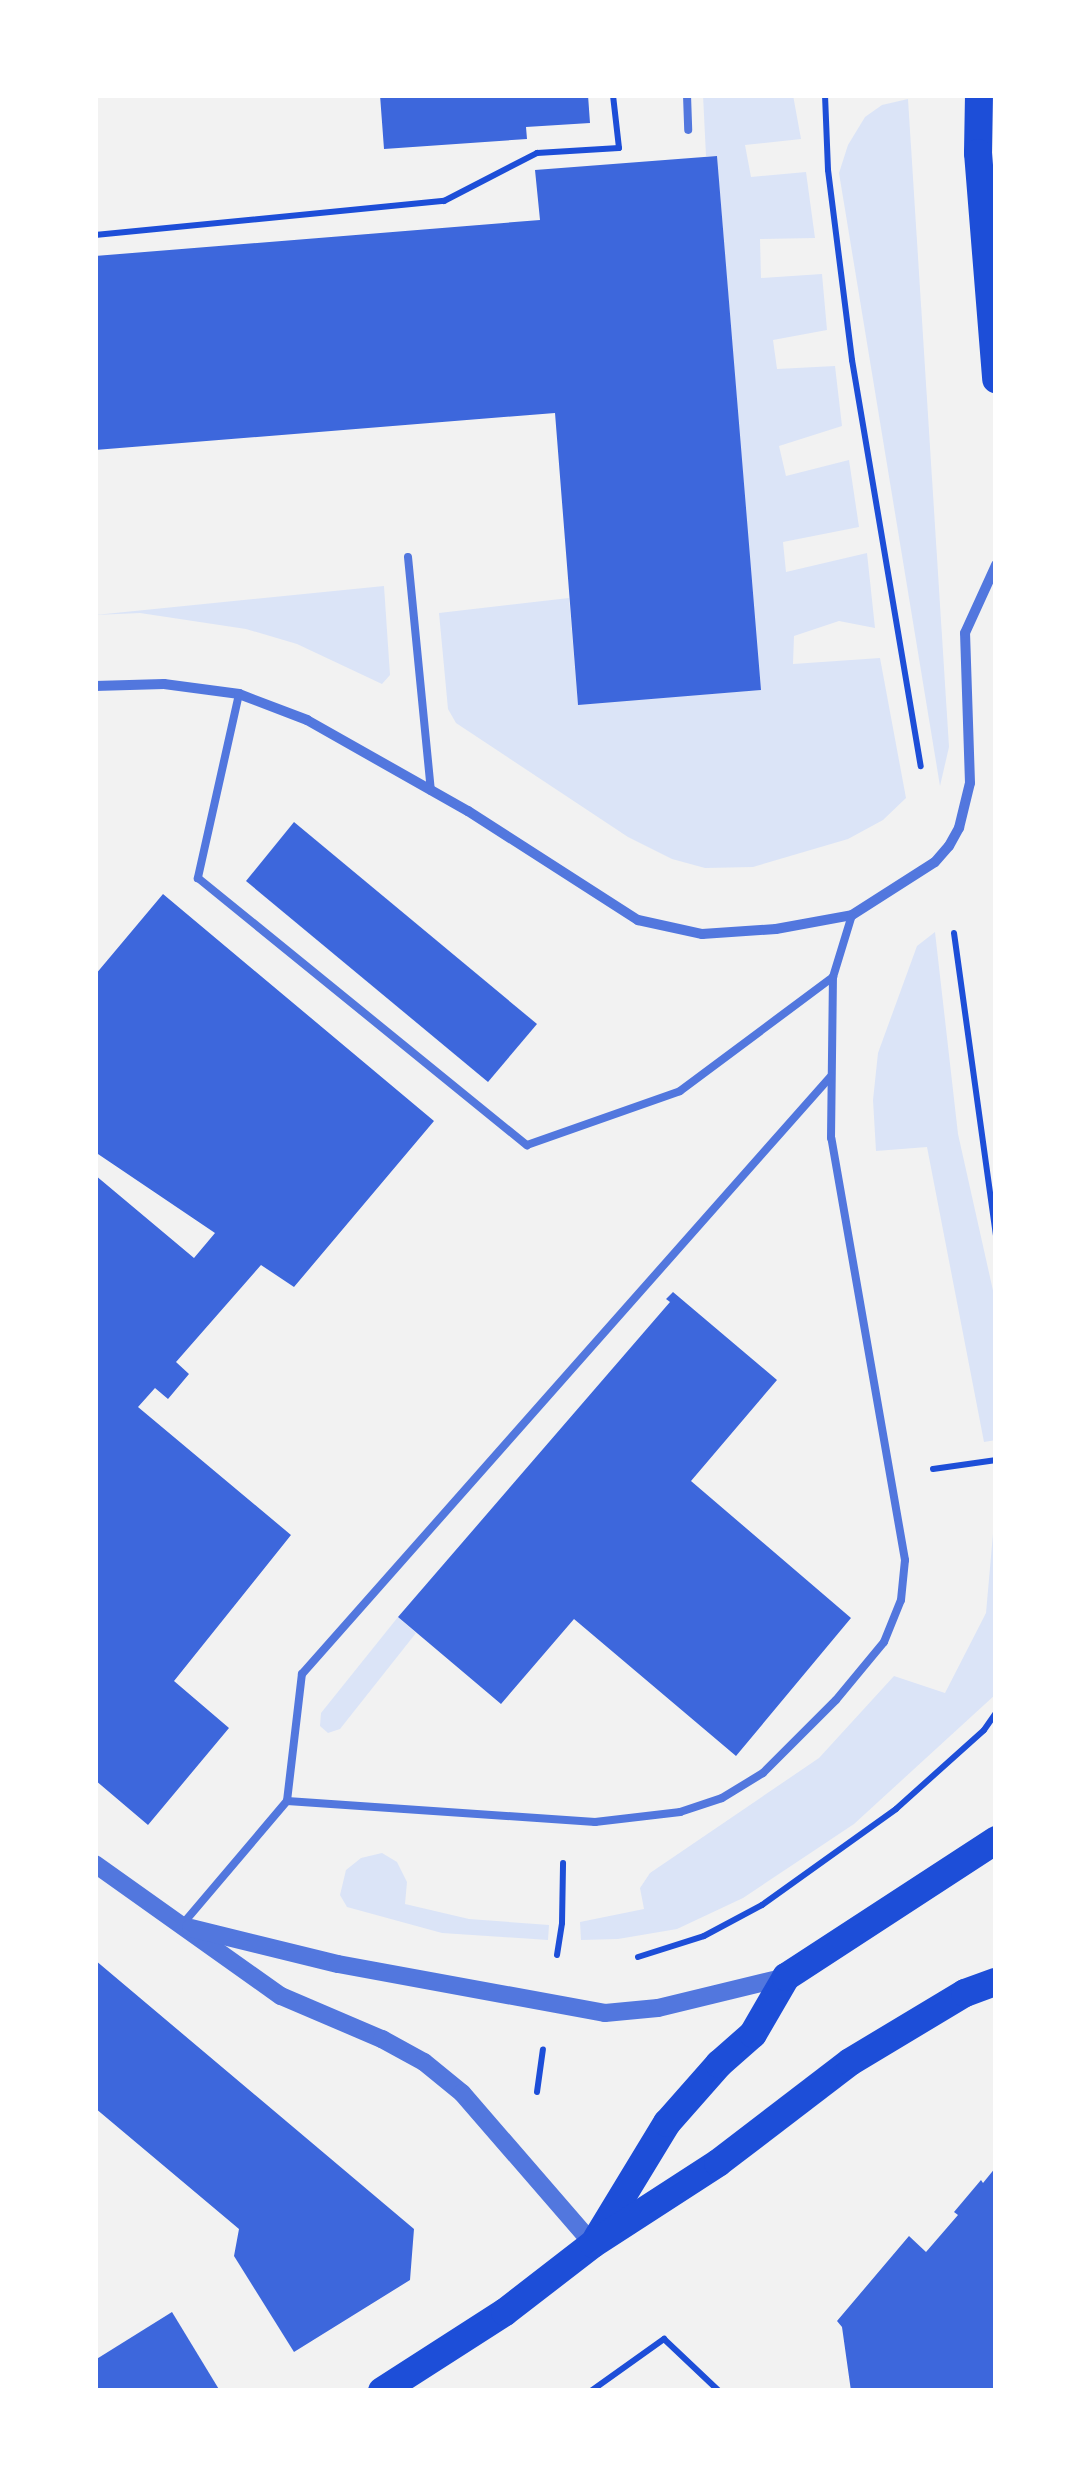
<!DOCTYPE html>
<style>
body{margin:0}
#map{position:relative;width:1091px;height:2486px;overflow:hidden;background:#f2f2f2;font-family:Manrope,sans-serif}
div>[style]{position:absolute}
.green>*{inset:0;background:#dbe4f7}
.building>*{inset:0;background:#3d67dc}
.path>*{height:6px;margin:-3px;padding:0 3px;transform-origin:3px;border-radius:3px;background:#1d4ed8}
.service>*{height:8px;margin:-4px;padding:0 4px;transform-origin:4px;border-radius:4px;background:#5277de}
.minor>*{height:10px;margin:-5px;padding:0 5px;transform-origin:5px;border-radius:5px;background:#5277de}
.tertiary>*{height:18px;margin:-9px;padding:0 9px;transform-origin:9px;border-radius:9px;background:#5277de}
.trunk>*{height:28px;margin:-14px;padding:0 14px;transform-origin:14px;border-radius:14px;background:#1d4ed8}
span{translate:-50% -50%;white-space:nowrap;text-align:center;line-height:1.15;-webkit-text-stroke:8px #fff;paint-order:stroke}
.frame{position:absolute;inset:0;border:98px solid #fff;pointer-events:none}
</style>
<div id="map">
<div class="green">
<div style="clip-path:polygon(703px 95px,793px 95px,801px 139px,745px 145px,751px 177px,806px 172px,815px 238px,760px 239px,761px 278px,822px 274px,827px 330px,773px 340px,777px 369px,835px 366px,842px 426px,779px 446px,786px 476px,849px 460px,859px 527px,783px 542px,786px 572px,867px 553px,875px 628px,839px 621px,794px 636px,793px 664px,880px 658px,906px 798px,883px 820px,848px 839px,753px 867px,705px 868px,672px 859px,628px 837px,456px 723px,448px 709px,439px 613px,569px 598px,578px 704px,760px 690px,717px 156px,706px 156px)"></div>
<div style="clip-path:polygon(908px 99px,949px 747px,940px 786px,839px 173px,848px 145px,865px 117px,882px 105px)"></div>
<div style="clip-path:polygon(384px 586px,390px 675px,382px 684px,297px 644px,246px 629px,140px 613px,95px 615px)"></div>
<div style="clip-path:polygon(935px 932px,958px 1134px,996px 1304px,996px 1440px,984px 1442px,927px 1147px,876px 1151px,873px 1100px,878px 1053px,917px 946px)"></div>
<div style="clip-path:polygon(996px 1500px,996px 1694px,854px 1824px,743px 1898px,677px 1929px,618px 1939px,581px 1940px,580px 1922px,644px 1909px,640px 1888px,650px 1873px,819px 1758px,894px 1676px,945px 1693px,986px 1613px)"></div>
<div style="clip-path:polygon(398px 1617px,416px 1633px,340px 1729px,328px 1733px,320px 1726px,321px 1713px)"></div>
<div style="clip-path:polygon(382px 1853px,397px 1862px,407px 1882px,405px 1904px,469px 1919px,549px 1925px,548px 1940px,442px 1933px,347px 1907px,340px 1895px,346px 1870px,361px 1858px)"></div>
</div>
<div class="building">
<div style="clip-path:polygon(380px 95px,588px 95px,590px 123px,526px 127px,527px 139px,384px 149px)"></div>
<div style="clip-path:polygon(717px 156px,761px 690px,578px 705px,555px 413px,95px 450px,95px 256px,540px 220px,535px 170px)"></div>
<div style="clip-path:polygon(294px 822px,537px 1024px,488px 1082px,246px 881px)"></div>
<div style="clip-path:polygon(163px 894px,434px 1121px,294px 1287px,261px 1265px,176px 1362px,189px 1374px,168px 1399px,155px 1388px,138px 1407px,291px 1535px,174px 1681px,229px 1728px,148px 1825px,95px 1780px,95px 1175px,194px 1258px,215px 1233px,95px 1152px,95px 975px)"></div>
<div style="clip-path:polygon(673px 1292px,777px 1380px,691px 1481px,851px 1618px,736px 1756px,574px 1619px,501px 1704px,398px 1617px,670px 1302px,666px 1299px)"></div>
<div style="clip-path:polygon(95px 1960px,414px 2229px,410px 2280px,294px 2352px,234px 2256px,239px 2229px,95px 2108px)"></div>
<div style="clip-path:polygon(996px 2167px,996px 2391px,851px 2391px,842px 2327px,837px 2321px,909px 2236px,926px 2252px,958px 2215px,954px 2212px,981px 2180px,983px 2183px)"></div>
<div style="clip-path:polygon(172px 2312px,220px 2391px,95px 2391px,95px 2360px)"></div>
</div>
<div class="path">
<div style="left:825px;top:95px;width:75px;rotate:87.7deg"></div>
<div style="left:828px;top:170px;width:192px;rotate:82.8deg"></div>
<div style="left:852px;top:360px;width:412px;rotate:80.4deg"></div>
<div style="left:95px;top:235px;width:351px;rotate:-5.6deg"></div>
<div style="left:444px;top:201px;width:105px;rotate:-27.3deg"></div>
<div style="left:537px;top:153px;width:82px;rotate:-3.5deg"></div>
<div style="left:619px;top:148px;width:53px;rotate:-96.5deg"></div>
<div style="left:954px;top:933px;width:305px;rotate:82.1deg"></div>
<div style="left:933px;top:1469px;width:64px;rotate:-8.1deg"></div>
<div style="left:557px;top:1955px;width:32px;rotate:-81deg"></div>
<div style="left:562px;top:1923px;width:60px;rotate:-89deg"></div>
<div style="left:638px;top:1957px;width:69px;rotate:-17.7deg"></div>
<div style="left:704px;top:1936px;width:66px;rotate:-28.1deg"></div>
<div style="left:762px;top:1905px;width:165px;rotate:-35.6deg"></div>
<div style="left:896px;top:1809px;width:118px;rotate:-41.9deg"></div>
<div style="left:984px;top:1730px;width:21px;rotate:-55deg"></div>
<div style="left:537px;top:2092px;width:43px;rotate:-82.1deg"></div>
<div style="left:591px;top:2391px;width:90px;rotate:-35.5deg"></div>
<div style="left:664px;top:2339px;width:76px;rotate:43.4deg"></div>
</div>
<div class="service">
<div style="left:687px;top:95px;width:35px;rotate:88deg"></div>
<div style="left:408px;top:557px;width:235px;rotate:84.4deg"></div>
<div style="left:239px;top:694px;width:189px;rotate:102.6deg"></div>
<div style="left:198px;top:878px;width:424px;rotate:39.1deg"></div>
<div style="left:527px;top:1145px;width:162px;rotate:-19.4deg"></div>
<div style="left:680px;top:1091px;width:191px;rotate:-36.7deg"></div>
<div style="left:287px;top:1801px;width:309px;rotate:3.9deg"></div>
<div style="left:595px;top:1822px;width:86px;rotate:-6.7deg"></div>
<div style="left:680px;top:1812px;width:44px;rotate:-18.4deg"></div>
<div style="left:722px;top:1798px;width:48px;rotate:-31.4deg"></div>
<div style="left:763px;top:1773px;width:103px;rotate:-45deg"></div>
<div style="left:836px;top:1700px;width:75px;rotate:-50.4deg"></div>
<div style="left:884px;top:1642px;width:45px;rotate:-68deg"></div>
<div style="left:901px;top:1600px;width:40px;rotate:-84.3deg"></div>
<div style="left:905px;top:1560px;width:428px;rotate:-99.9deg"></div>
<div style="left:831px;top:1138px;width:161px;rotate:-89.3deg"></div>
<div style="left:833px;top:977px;width:65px;rotate:-73deg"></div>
<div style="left:181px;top:1926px;width:164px;rotate:-49.7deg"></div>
<div style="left:287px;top:1801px;width:128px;rotate:-83.3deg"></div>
<div style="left:302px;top:1674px;width:798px;rotate:-48.5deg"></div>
</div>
<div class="minor">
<div style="left:95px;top:686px;width:69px;rotate:-1.7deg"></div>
<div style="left:164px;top:684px;width:76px;rotate:7.6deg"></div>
<div style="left:239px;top:694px;width:73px;rotate:20.9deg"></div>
<div style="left:307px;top:720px;width:185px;rotate:29.5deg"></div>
<div style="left:468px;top:811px;width:202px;rotate:32.7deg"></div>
<div style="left:638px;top:920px;width:66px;rotate:12.3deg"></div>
<div style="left:702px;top:934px;width:74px;rotate:-3.9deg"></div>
<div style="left:776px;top:929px;width:77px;rotate:-10.4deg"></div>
<div style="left:852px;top:915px;width:98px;rotate:-32.6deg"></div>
<div style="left:935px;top:862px;width:21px;rotate:-49deg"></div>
<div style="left:949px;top:846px;width:21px;rotate:-61deg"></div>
<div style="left:959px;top:828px;width:46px;rotate:-76.3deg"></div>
<div style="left:970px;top:783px;width:150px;rotate:-91.9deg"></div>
<div style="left:965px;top:633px;width:75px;rotate:-65.5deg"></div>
</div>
<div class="tertiary">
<div style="left:95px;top:1864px;width:228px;rotate:35.4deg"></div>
<div style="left:281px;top:1996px;width:110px;rotate:23.1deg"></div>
<div style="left:382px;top:2039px;width:48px;rotate:28.7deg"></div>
<div style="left:424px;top:2062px;width:49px;rotate:39.2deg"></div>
<div style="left:462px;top:2093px;width:200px;rotate:49.1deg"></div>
<div style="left:191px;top:1928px;width:151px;rotate:13.8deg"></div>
<div style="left:338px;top:1964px;width:271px;rotate:10.4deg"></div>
<div style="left:605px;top:2013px;width:53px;rotate:-5.4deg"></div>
<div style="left:658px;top:2008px;width:132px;rotate:-13.6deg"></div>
</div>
<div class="trunk">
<div style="left:979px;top:95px;width:58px;rotate:91deg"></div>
<div style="left:978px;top:153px;width:227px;rotate:85.4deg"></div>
<div style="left:597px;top:2238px;width:135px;rotate:-58.7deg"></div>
<div style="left:667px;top:2123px;width:79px;rotate:-48.6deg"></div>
<div style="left:719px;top:2064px;width:45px;rotate:-41.4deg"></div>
<div style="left:753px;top:2034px;width:66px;rotate:-59.9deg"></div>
<div style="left:786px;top:1977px;width:251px;rotate:-33.1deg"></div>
<div style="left:382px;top:2391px;width:146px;rotate:-32.7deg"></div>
<div style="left:505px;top:2312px;width:111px;rotate:-37.7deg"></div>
<div style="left:593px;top:2244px;width:149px;rotate:-32.9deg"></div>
<div style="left:718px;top:2163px;width:166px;rotate:-37.4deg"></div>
<div style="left:850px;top:2062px;width:134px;rotate:-31deg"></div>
<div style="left:965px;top:1993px;width:33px;rotate:-20deg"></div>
</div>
<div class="frame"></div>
</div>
